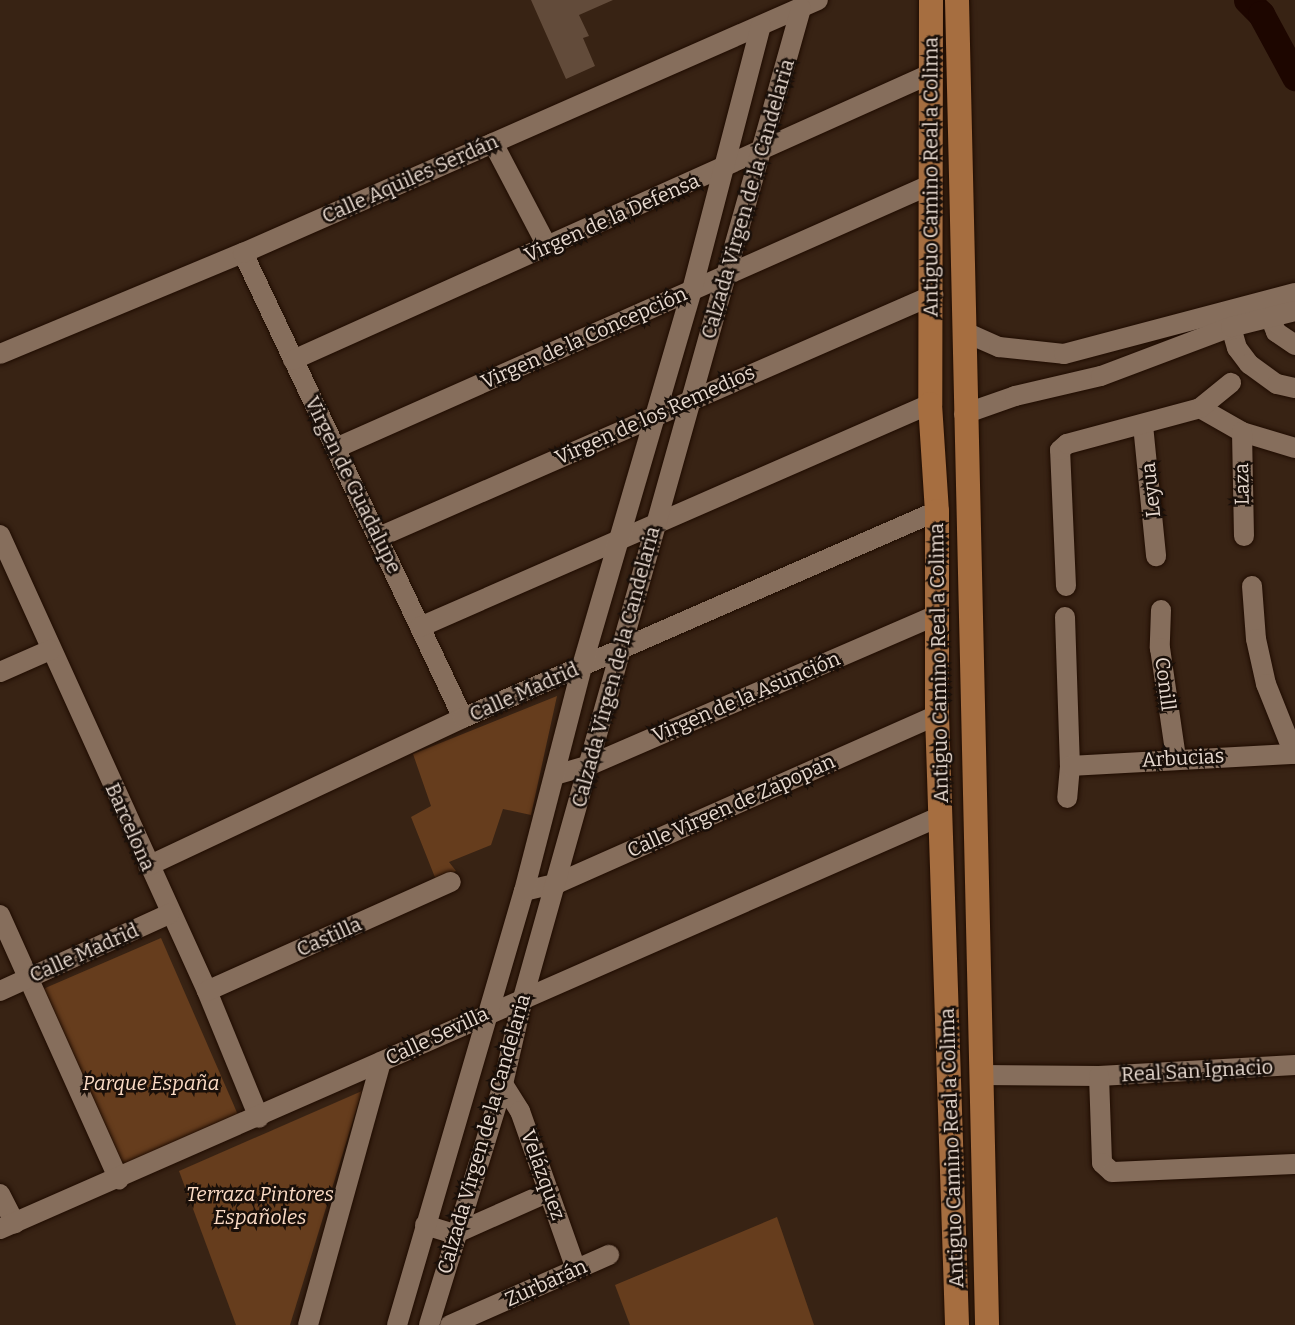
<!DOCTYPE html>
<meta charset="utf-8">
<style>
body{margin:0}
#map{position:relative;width:1295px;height:1325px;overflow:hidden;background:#382314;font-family:Bitter,serif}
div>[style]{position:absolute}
.green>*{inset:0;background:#663d1d}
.river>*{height:27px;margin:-13.5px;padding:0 13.5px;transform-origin:13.5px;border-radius:13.5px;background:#1d0600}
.building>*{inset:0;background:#624b3a}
.roads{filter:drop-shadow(0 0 2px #1f0c01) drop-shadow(0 0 2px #1f0c01)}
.minor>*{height:20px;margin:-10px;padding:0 10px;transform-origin:10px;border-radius:10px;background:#866e5c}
.major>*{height:24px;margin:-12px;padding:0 12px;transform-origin:12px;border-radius:12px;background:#a66e40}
span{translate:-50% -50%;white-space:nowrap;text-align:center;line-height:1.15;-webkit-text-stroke:5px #190f09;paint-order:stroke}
.street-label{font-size:20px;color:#e7d9cf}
.park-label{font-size:20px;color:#fcdcc6;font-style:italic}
</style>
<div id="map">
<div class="green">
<div style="clip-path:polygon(557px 696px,531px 815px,503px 809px,491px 845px,449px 862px,456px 871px,436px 880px,411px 817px,431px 806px,413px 754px)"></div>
<div style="clip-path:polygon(161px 938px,242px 1124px,115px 1178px,43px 989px)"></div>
<div style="clip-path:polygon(362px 1091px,290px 1325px,236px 1325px,179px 1171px)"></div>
<div style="clip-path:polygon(777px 1217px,814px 1325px,630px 1325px,615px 1285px)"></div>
</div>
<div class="river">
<div style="left:1247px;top:0;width:20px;rotate:45deg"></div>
<div style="left:1261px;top:14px;width:72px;rotate:61.6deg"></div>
</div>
<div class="building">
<div style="clip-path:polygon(531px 0,613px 0,579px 15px,589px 36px,583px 38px,595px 66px,566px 79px)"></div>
</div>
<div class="roads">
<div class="minor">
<div style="left:493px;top:143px;width:116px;rotate:62.3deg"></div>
<div style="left:243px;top:253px;width:514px;rotate:64.68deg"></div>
<div style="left:1266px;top:307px;width:27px;rotate:68deg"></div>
<div style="left:1276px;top:332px;width:23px;rotate:34deg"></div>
<div style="left:1231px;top:327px;width:22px;rotate:74deg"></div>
<div style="left:1237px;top:348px;width:20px;rotate:53deg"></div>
<div style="left:1249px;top:364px;width:34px;rotate:36deg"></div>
<div style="left:1277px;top:384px;width:18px;rotate:13deg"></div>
<div style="left:967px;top:333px;width:35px;rotate:24deg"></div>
<div style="left:999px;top:347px;width:65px;rotate:6.1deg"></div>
<div style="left:1064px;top:354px;width:239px;rotate:-14.8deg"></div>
<div style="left:0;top:354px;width:263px;rotate:-22.6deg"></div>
<div style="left:243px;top:253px;width:628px;rotate:-23.75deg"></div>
<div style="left:293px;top:360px;width:698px;rotate:-24.18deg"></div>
<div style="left:1200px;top:408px;width:48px;rotate:29.7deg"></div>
<div style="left:1242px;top:432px;width:55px;rotate:16.8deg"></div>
<div style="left:964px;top:414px;width:54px;rotate:-19.4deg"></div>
<div style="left:1015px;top:396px;width:88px;rotate:-13.1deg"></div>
<div style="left:1101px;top:376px;width:139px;rotate:-20.7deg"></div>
<div style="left:1231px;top:327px;width:66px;rotate:-14deg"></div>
<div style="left:1143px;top:425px;width:132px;rotate:84.3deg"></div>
<div style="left:1242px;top:432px;width:104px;rotate:88.9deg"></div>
<div style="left:336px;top:448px;width:652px;rotate:-23.89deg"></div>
<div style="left:0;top:535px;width:501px;rotate:65.58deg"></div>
<div style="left:207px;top:991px;width:137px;rotate:67.7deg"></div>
<div style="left:379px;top:537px;width:605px;rotate:-23.6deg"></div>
<div style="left:1066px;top:586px;width:136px;rotate:-92.5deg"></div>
<div style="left:1060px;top:450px;width:9px;rotate:-41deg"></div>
<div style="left:1067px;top:444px;width:138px;rotate:-15.1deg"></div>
<div style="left:1200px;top:408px;width:40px;rotate:-39deg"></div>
<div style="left:1252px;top:586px;width:53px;rotate:85.7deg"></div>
<div style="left:1256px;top:639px;width:46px;rotate:77.5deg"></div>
<div style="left:1266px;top:684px;width:75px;rotate:68.2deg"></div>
<div style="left:1161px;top:610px;width:38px;rotate:92deg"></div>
<div style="left:1160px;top:648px;width:111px;rotate:81.7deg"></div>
<div style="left:1065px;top:617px;width:149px;rotate:88.1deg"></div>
<div style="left:1070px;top:766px;width:32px;rotate:95deg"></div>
<div style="left:420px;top:627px;width:557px;rotate:-23.62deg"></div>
<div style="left:0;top:672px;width:55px;rotate:-23.7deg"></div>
<div style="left:1070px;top:766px;width:225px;rotate:-3.1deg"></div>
<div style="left:555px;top:775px;width:36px;rotate:-16deg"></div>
<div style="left:590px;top:765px;width:377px;rotate:-23.4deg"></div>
<div style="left:148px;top:866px;width:348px;rotate:-25.2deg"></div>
<div style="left:463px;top:718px;width:517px;rotate:-23.59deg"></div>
<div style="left:524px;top:891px;width:35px;rotate:-13deg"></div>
<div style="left:558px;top:883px;width:415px;rotate:-23.9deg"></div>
<div style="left:0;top:915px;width:290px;rotate:65.8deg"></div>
<div style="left:0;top:991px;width:186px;rotate:-24.5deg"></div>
<div style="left:207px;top:991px;width:267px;rotate:-24.1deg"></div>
<div style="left:981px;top:1075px;width:118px;rotate:0.5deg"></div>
<div style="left:1099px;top:1076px;width:196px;rotate:-3.2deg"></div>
<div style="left:1099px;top:1076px;width:87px;rotate:88deg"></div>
<div style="left:1102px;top:1163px;width:13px;rotate:42deg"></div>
<div style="left:1112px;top:1172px;width:183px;rotate:-2.5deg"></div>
<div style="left:503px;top:1084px;width:32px;rotate:58deg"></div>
<div style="left:520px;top:1111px;width:168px;rotate:70.5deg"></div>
<div style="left:0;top:1194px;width:33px;rotate:63deg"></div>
<div style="left:425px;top:1225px;width:30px;rotate:17deg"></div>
<div style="left:454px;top:1234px;width:104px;rotate:-23.9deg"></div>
<div style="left:0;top:1229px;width:1028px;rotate:-23.7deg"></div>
<div style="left:308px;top:1325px;width:273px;rotate:-74.5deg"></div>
<div style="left:397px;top:1325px;width:452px;rotate:-73.7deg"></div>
<div style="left:524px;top:891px;width:232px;rotate:-75.5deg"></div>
<div style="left:582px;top:666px;width:392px;rotate:-73.7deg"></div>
<div style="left:692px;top:290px;width:273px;rotate:-75.4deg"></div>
<div style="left:429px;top:1325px;width:252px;rotate:-72.9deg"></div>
<div style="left:503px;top:1084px;width:88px;rotate:-76.9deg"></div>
<div style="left:523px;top:998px;width:1028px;rotate:-74.31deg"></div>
<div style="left:450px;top:1325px;width:174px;rotate:-23.8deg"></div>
</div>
<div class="major">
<div style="left:931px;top:0;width:404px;rotate:90.1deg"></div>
<div style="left:930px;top:404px;width:107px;rotate:86.3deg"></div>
<div style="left:937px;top:511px;width:204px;rotate:90deg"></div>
<div style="left:937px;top:715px;width:610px;rotate:88.12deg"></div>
<div style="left:957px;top:0;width:1325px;rotate:88.7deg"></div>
</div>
</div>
<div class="street-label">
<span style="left:931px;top:177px;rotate:-90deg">Antiguo Camino Real a Colima</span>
<span style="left:410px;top:179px;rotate:-24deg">Calle Aquiles Serdán</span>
<span style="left:748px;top:199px;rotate:-74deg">Calzada Virgen de la Candelaria</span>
<span style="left:612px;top:218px;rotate:-24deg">Virgen de la Defensa</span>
<span style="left:584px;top:338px;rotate:-24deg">Virgen de la Concepción</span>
<span style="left:655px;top:415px;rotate:-24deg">Virgen de los Remedios</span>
<span style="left:1242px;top:484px;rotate:-91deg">Laza</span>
<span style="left:353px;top:485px;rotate:64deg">Virgen de Guadalupe</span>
<span style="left:1151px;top:490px;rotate:-96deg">Leyua</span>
<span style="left:939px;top:663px;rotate:-91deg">Antiguo Camino Real a Colima</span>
<span style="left:616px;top:667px;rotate:-75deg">Calzada Virgen de la Candelaria</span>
<span style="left:1165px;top:684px;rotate:83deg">Conill</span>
<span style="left:524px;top:692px;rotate:-24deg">Calle Madrid</span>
<span style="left:746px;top:697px;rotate:-23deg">Virgen de la Asunción</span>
<span style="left:1183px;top:758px;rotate:-3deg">Arbucias</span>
<span style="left:731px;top:806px;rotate:-24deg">Calle Virgen de Zapopan</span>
<span style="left:130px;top:827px;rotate:66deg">Barcelona</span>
<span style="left:329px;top:937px;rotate:-24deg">Castilla</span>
<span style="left:84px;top:953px;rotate:-24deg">Calle Madrid</span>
<span style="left:437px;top:1036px;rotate:-25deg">Calle Sevilla</span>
<span style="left:1197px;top:1071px;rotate:-3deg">Real San Ignacio</span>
<span style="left:484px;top:1134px;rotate:-74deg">Calzada Virgen de la Candelaria</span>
<span style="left:952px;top:1148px;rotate:-92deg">Antiguo Camino Real a Colima</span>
<span style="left:543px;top:1175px;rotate:70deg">Velázquez</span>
<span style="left:546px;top:1283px;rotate:-24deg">Zurbarán</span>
</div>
<div class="park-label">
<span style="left:151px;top:1083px">Parque España</span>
<span style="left:260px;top:1206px">Terraza Pintores<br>Españoles</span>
</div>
</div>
